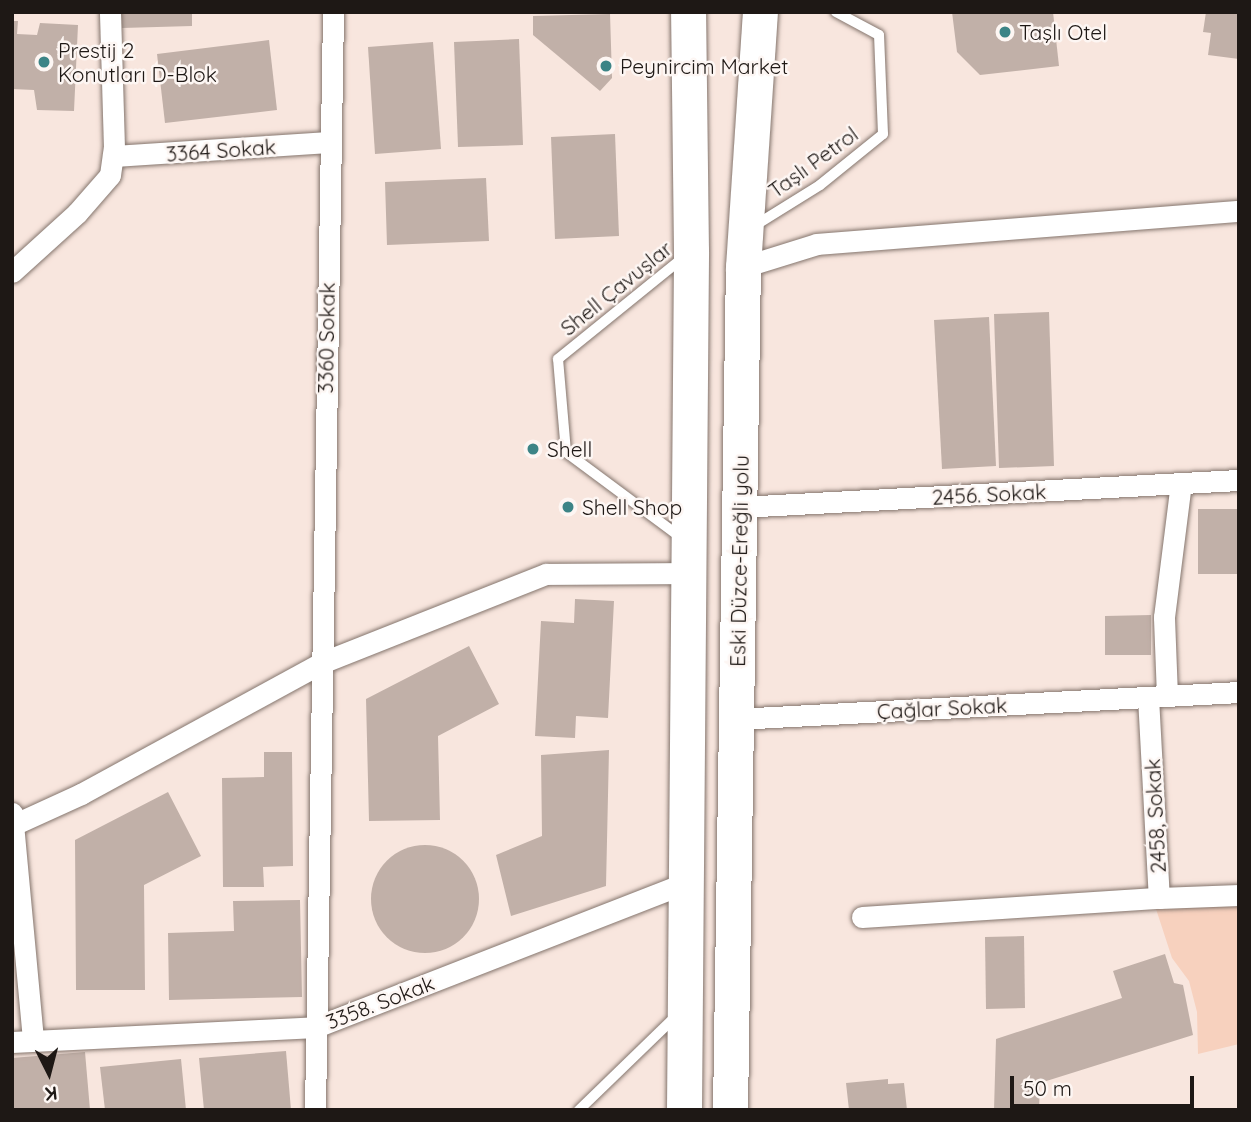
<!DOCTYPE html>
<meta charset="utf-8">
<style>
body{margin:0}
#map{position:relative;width:1251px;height:1122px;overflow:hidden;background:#f8e6de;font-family:Quicksand,sans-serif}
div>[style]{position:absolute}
.green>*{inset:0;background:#f7d1be}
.building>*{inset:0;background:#c1b0a8}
.round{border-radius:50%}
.roads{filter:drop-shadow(0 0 2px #84756d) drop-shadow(0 0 2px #84756d)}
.lane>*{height:10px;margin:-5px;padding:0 5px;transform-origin:5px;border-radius:5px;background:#fff}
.street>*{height:21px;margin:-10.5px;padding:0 10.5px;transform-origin:10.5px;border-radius:10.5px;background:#fff}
.primary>*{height:35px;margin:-17.5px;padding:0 17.5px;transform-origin:17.5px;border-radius:17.5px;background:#fff}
.dots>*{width:19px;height:19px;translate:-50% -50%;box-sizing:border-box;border:4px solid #fdf6f3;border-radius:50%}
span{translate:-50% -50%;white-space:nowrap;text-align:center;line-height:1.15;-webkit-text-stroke:5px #fdf6f3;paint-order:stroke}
.poi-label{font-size:21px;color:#1e1815}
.left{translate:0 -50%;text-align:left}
.street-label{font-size:21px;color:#1e1815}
.frame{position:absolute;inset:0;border:14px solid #1e1815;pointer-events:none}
.north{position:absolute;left:14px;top:1038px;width:70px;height:70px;-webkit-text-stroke:5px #fdf6f3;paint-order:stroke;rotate:174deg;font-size:19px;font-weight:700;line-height:28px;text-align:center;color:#1e1815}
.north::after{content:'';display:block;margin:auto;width:24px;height:32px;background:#1e1815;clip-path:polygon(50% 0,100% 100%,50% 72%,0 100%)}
.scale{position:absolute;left:1010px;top:1076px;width:184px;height:32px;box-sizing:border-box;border:4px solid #1e1815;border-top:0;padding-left:9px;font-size:21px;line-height:24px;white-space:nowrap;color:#1e1815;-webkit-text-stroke:5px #fdf6f3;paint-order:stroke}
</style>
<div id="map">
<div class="green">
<div style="clip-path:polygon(1239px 905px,1239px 1044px,1198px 1054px,1197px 1012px,1189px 981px,1172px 958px,1156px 909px)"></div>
</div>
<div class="building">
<div style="clip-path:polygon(121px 12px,192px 12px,192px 26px,122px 28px)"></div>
<div style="clip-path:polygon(952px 12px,1053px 12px,1059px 66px,980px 75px,957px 52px)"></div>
<div style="clip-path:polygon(1206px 12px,1239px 12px,1239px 59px,1208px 55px,1211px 33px,1203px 32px)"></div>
<div style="clip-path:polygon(610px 14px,612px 78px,600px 91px,533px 35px,533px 16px)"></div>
<div style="clip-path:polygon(12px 21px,18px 21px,17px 34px,37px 35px,40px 23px,78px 25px,74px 111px,37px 110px,34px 90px,12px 89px)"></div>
<div style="clip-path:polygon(519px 39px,523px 145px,458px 147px,454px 42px)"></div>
<div style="clip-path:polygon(269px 40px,277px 110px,165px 123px,157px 54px)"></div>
<div style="clip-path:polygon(433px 42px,441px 149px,375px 154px,368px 47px)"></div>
<div style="clip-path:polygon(615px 134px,619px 236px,555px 239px,551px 137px)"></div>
<div style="clip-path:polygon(486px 178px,489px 241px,387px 245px,385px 182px)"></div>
<div style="clip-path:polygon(1049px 312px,1054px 466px,999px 468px,994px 314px)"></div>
<div style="clip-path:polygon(989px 317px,996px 466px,942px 469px,934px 320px)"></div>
<div style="clip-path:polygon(1198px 509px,1237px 509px,1237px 574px,1198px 574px)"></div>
<div style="clip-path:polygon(575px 599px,614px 601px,608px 718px,576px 716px,575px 738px,535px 736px,541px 621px,574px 623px)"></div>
<div style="clip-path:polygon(1151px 615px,1151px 655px,1105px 655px,1105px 616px)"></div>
<div style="clip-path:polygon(469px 646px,499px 704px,438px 736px,440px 820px,369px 821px,366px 699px)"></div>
<div style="clip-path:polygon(609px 750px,606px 886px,511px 916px,496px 855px,542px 836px,541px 755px)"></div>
<div style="clip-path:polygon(264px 752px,292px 752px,293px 866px,263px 867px,264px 887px,223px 887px,222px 778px,264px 777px)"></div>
<div style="clip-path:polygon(168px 792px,201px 856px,144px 885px,145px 990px,76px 990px,75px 840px)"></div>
<div class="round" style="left:371px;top:845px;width:108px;height:108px"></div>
<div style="clip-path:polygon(300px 900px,302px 997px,169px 1000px,168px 933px,234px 931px,233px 901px)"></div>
<div style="clip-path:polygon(1024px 936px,1025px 1008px,986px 1009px,985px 937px)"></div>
<div style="clip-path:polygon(1165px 954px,1174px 983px,1183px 985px,1193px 1035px,1040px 1083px,1039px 1110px,994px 1110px,996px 1039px,1122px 998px,1113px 971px)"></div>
<div style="clip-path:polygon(286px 1051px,291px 1110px,204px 1110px,199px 1058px)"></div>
<div style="clip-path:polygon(85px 1052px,90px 1110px,12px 1110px,12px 1058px)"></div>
<div style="clip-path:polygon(181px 1059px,186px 1110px,105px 1110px,100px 1067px)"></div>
<div style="clip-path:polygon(888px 1079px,888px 1084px,904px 1083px,907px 1110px,849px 1110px,846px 1083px)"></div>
</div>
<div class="roads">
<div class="lane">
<div style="left:751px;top:228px;width:81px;rotate:-31.9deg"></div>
<div style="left:820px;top:185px;width:81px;rotate:-39deg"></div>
<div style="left:883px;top:134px;width:99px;rotate:-92.3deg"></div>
<div style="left:879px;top:35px;width:49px;rotate:-151.9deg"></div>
<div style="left:683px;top:539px;width:146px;rotate:-143.4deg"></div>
<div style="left:566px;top:452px;width:93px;rotate:-94.9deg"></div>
<div style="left:558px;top:359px;width:162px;rotate:-39deg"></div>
<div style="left:579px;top:1110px;width:135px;rotate:-44.1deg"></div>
</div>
<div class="street">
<div style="left:113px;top:156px;width:217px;rotate:-3.7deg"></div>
<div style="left:743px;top:267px;width:77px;rotate:-17.3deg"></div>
<div style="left:817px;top:244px;width:423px;rotate:-4.5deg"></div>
<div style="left:12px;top:272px;width:88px;rotate:-42.2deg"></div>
<div style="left:77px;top:213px;width:50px;rotate:-49deg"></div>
<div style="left:110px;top:175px;width:27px;rotate:-82deg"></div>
<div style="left:114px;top:148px;width:136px;rotate:-91.7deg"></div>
<div style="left:740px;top:507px;width:500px;rotate:-3.1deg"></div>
<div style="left:1167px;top:696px;width:79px;rotate:-92.2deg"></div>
<div style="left:1164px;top:617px;width:135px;rotate:-82.8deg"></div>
<div style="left:1148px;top:697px;width:201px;rotate:86.9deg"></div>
<div style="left:1159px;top:898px;width:80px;rotate:-2.1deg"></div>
<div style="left:736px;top:719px;width:504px;rotate:-3.07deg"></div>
<div style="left:12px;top:813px;width:228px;rotate:84.7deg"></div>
<div style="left:13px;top:825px;width:75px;rotate:-24.5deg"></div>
<div style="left:81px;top:794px;width:273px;rotate:-28.6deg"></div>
<div style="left:321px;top:663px;width:242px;rotate:-21.6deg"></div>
<div style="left:546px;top:574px;width:141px;rotate:-0.4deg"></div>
<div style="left:862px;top:917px;width:298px;rotate:-3.7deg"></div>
<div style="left:12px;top:1042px;width:304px;rotate:-2.8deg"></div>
<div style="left:316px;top:1027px;width:399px;rotate:-21.3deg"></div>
<div style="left:315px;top:1110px;width:1098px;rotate:-89.06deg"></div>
</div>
<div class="primary">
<div style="left:684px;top:1110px;width:859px;rotate:-89.53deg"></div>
<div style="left:691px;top:251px;width:239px;rotate:-90.7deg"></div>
<div style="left:730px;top:1110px;width:843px;rotate:-89.12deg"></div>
<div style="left:743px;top:267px;width:256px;rotate:-86.2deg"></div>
</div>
</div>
<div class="dots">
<div style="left:1005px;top:32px;background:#3c8486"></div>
<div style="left:44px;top:62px;background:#3c8486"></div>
<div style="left:606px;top:66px;background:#3c8486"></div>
<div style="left:533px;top:449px;background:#3c8486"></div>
<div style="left:568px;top:507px;background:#3c8486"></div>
</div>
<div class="poi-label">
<span class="left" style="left:1019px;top:32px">Taşlı Otel</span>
<span class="left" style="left:58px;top:62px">Prestij 2<br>Konutları D-Blok</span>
<span class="left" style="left:620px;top:66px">Peynircim Market</span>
<span class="left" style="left:547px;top:449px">Shell</span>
<span class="left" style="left:582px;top:507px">Shell Shop</span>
</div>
<div class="street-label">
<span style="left:221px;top:150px;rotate:-4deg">3364 Sokak</span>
<span style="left:813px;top:162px;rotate:-36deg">Taşlı Petrol</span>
<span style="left:616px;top:288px;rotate:-39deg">Shell Çavuşlar</span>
<span style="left:326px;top:338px;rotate:-89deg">3360 Sokak</span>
<span style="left:989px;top:494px;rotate:-3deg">2456. Sokak</span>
<span style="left:739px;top:561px;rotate:-89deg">Eski Düzce-Ereğli yolu</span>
<span style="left:942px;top:708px;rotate:-3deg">Çağlar Sokak</span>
<span style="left:1155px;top:816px;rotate:-93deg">2458, Sokak</span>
<span style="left:380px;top:1002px;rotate:-21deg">3358. Sokak</span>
</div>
<div class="frame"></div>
<div class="north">K</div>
<div class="scale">50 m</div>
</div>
